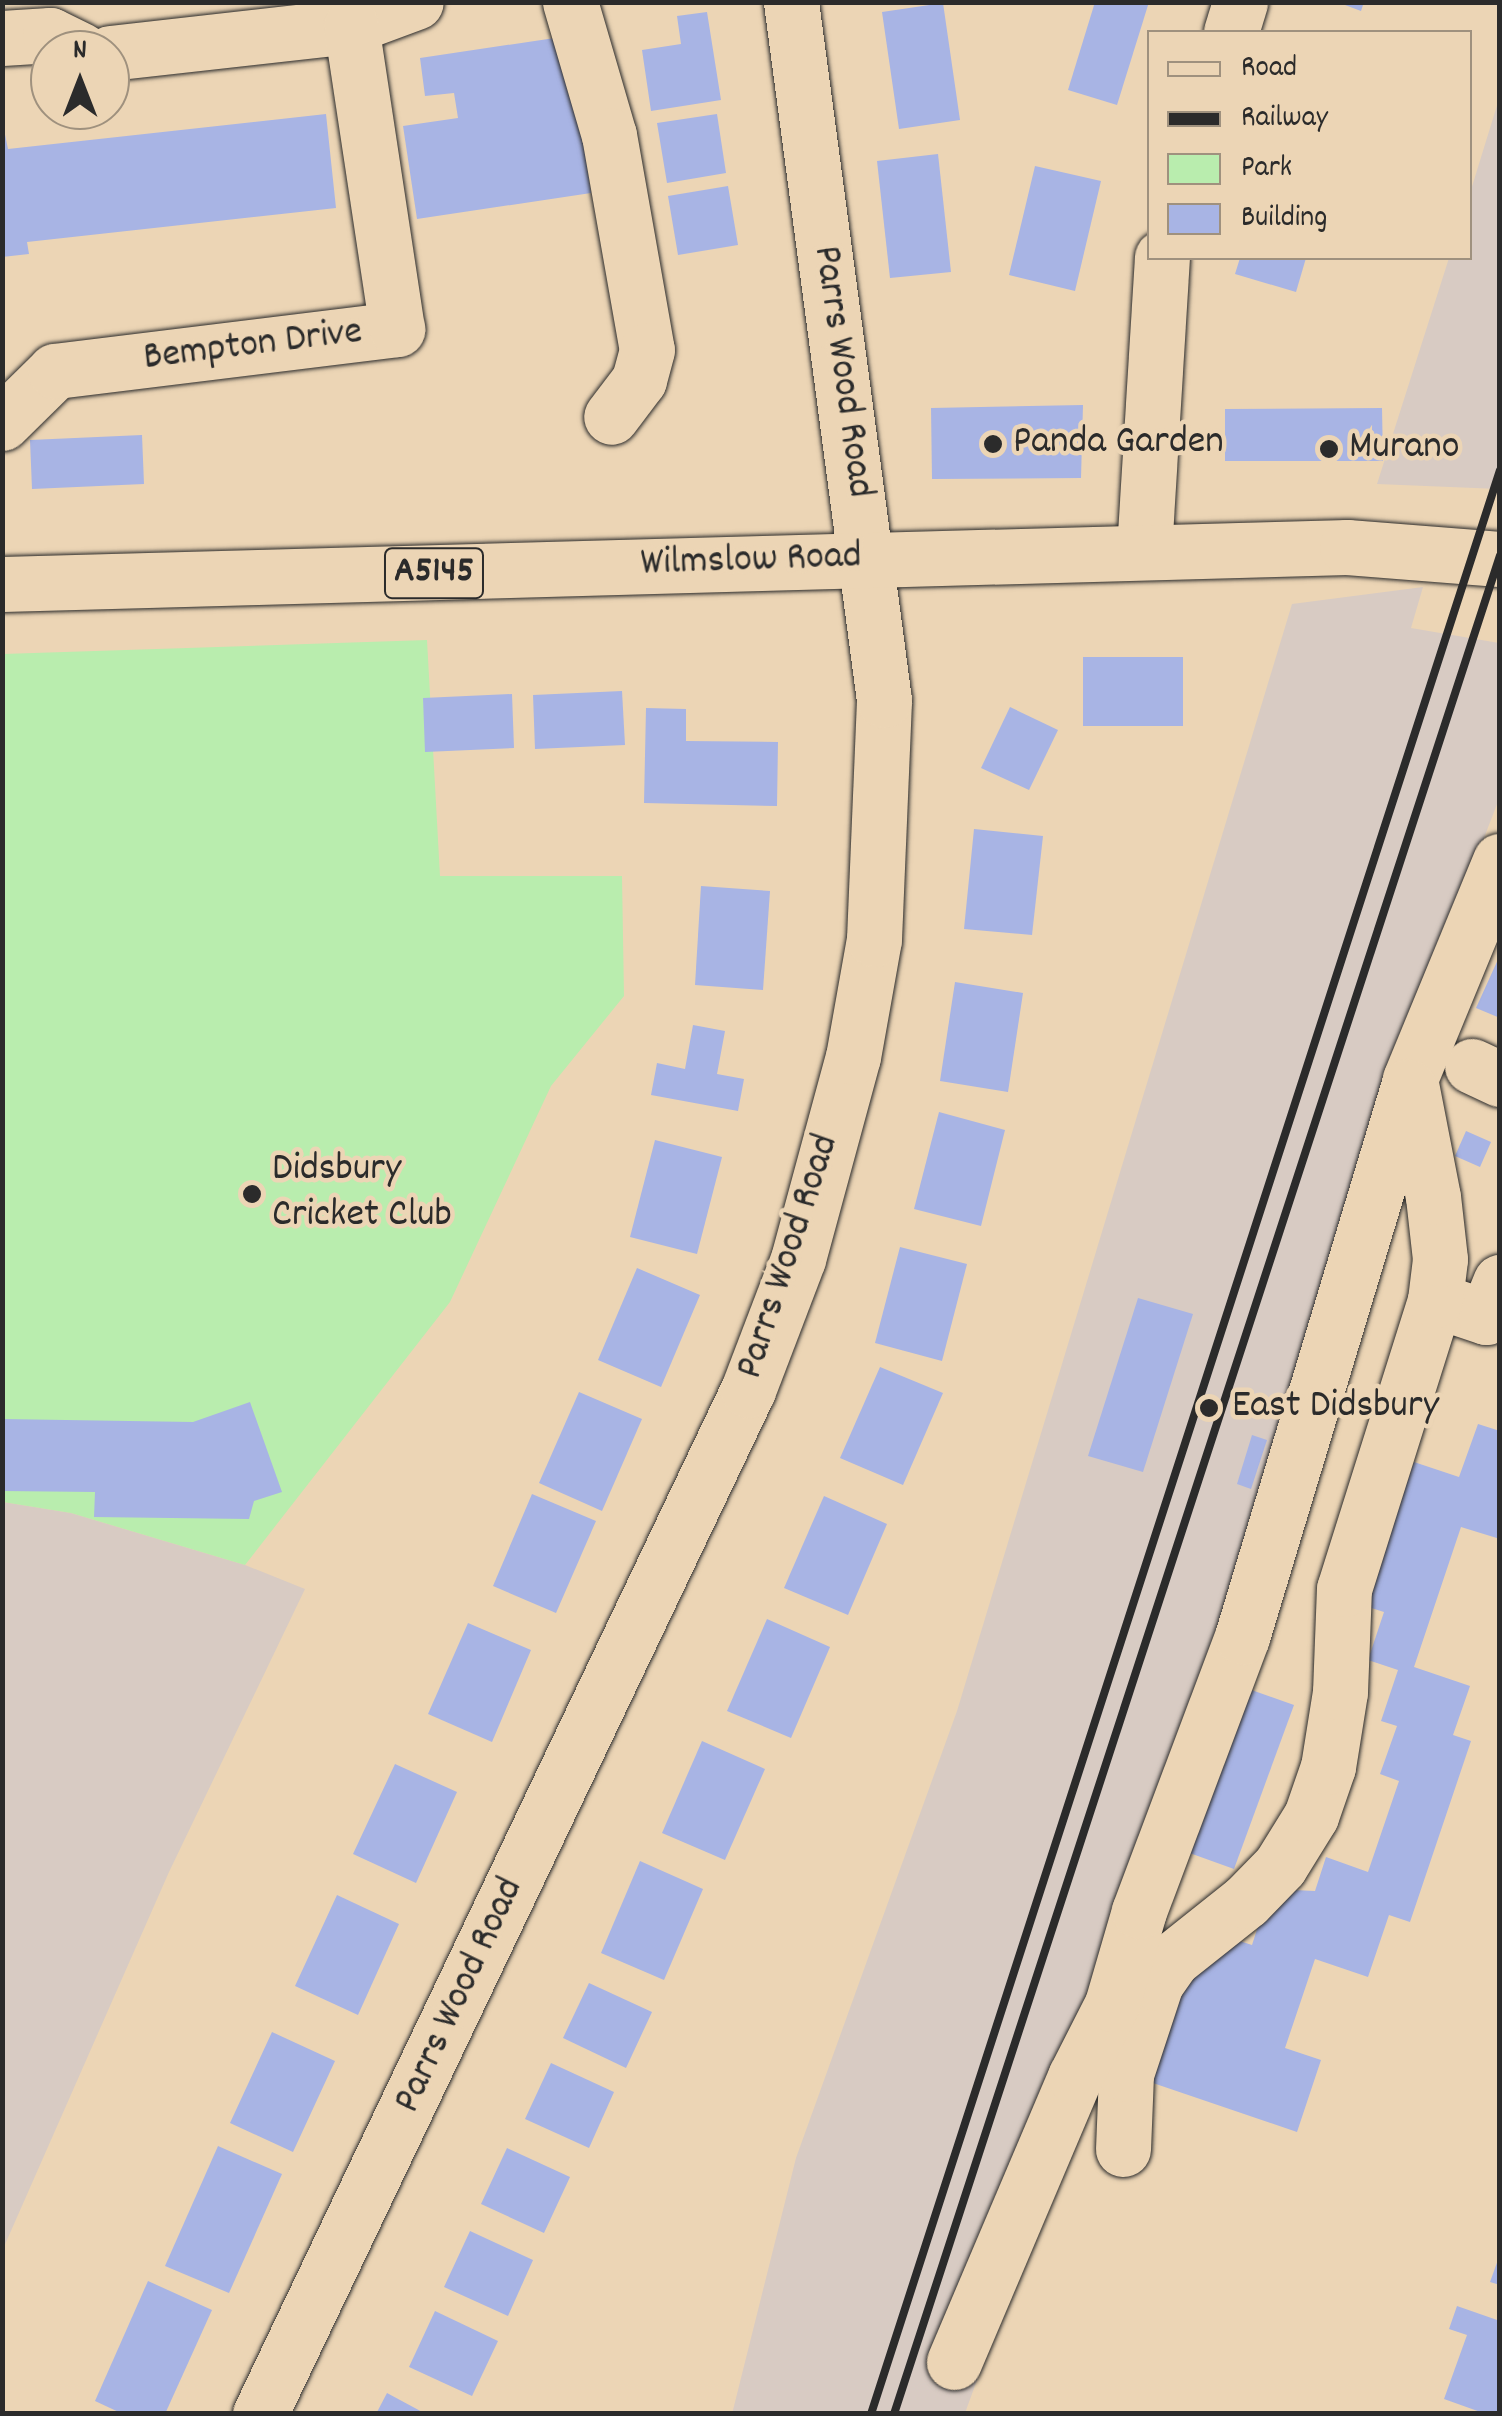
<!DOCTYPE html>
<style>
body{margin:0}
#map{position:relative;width:1502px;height:2416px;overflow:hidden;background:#ecd5b5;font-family:Dekko,sans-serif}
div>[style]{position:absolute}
.built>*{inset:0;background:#d8cbc3}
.green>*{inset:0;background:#b9edae}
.building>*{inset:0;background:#a8b4e4}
.roads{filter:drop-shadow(0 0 2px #2b2b2b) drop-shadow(0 0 2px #2b2b2b)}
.minor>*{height:55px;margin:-27.5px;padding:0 27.5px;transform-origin:27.5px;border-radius:27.5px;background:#ecd5b5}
.major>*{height:55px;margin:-27.5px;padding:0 27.5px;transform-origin:27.5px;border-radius:27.5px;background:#ecd5b5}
.rail>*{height:8px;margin:-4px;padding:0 4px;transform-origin:4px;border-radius:4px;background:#2b2b2b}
.dots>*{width:28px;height:28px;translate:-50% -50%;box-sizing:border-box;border:5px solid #ecd5b5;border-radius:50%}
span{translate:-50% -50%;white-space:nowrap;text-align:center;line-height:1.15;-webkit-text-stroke:9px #ecd5b5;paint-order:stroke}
.shield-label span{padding:2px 8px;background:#ecd5b5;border:2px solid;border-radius:8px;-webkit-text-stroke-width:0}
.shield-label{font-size:38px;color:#2b2b2b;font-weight:700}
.street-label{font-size:40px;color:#2b2b2b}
.poi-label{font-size:40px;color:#2b2b2b}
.left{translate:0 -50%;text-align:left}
.frame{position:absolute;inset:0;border:5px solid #2b2b2b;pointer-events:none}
.legend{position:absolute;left:1147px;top:30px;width:325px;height:230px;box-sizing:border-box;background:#ecd5b5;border:2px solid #9f917e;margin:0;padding:12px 18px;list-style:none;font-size:30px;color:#2b2b2b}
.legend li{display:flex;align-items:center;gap:20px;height:50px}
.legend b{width:50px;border:2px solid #9f917e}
.north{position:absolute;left:30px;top:30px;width:100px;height:100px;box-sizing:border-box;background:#ecd5b5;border:2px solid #9f917e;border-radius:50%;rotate:0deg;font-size:28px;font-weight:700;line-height:40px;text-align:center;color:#2b2b2b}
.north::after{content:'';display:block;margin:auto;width:35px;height:45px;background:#2b2b2b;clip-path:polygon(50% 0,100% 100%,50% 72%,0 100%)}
</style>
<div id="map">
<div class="built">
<div style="clip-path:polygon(1499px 99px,1499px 489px,1377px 484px,1449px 258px,1470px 258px,1470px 193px)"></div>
<div style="clip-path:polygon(1423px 587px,1411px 628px,1499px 643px,1499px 799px,1385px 1094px,1069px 2130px,965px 2413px,732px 2414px,796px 2158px,957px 1711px,1292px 604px)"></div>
<div style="clip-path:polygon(3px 1502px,71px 1513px,245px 1565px,305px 1589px,169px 1872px,3px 2249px)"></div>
</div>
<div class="green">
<div style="clip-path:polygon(427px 640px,440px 876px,622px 876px,624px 996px,551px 1086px,450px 1302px,245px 1565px,71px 1513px,3px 1502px,3px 654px)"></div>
</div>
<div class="building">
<div style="clip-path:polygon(1095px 2px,1149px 2px,1117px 105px,1068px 90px)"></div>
<div style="clip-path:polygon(1337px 2px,1364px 2px,1361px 11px)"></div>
<div style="clip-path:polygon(943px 3px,960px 120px,899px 129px,882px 12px)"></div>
<div style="clip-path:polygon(707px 12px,721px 100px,651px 111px,642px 50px,681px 44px,677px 16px)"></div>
<div style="clip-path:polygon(568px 36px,591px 193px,417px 219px,403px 126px,458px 118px,454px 93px,425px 96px,420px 58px)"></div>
<div style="clip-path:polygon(326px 114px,336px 208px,27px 242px,29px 254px,2px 257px,2px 120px,8px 149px)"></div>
<div style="clip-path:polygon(717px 114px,726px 173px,667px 183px,657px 123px)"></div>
<div style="clip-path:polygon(938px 154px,951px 272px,890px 278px,877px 161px)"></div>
<div style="clip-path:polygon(1035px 166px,1101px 181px,1075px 291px,1009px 275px)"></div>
<div style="clip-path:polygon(728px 186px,738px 245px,678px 255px,668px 196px)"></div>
<div style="clip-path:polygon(1240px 258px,1306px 258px,1296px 292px,1235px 274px)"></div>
<div style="clip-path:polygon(1083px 405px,1081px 478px,932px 479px,931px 408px)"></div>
<div style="clip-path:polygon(1382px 408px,1383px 461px,1225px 461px,1225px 409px)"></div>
<div style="clip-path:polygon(142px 435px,144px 484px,32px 489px,30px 440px)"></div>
<div style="clip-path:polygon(1083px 657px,1183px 657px,1183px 726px,1083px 726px)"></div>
<div style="clip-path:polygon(622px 691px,625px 745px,535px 749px,533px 695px)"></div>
<div style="clip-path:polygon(512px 694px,514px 748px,425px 752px,423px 698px)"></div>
<div style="clip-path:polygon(1010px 707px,1058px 730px,1029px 790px,981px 768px)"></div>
<div style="clip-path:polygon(646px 708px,686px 709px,686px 741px,778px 742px,777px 806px,644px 803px)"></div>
<div style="clip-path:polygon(974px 829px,1043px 836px,1032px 935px,964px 929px)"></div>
<div style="clip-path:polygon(701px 886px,770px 891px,763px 990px,695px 985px)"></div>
<div style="clip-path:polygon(1500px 955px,1500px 1018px,1476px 1008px)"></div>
<div style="clip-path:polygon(955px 982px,1023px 993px,1008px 1092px,940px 1081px)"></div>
<div style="clip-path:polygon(693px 1025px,725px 1031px,717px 1074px,744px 1079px,738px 1111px,651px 1095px,657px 1063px,685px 1069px)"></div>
<div style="clip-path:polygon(939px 1112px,1005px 1130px,981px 1226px,914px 1209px)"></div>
<div style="clip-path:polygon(1466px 1131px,1491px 1142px,1480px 1167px,1455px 1156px)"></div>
<div style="clip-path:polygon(655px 1140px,722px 1157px,697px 1254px,630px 1237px)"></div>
<div style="clip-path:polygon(900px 1247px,967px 1264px,942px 1361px,875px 1343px)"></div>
<div style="clip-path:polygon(637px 1268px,700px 1295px,661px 1387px,598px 1360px)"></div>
<div style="clip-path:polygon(1138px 1298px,1193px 1314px,1143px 1472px,1088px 1456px)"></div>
<div style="clip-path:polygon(880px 1367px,943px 1393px,903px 1485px,840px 1458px)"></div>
<div style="clip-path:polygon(579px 1392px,642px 1419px,602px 1511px,539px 1483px)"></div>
<div style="clip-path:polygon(250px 1402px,282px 1492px,254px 1501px,249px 1519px,94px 1517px,95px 1492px,2px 1491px,2px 1419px,193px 1422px)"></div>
<div style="clip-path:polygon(1478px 1424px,1500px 1431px,1500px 1539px,1461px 1527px,1414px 1667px,1470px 1686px,1453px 1735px,1471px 1741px,1410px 1922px,1389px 1915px,1368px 1977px,1315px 1959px,1285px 2048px,1321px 2060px,1297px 2132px,1150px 2082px,1184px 1981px,1221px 1935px,1252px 1945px,1270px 1889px,1315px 1891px,1326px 1857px,1368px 1872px,1399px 1781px,1380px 1774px,1397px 1726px,1381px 1721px,1398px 1670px,1368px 1660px,1384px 1612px,1365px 1606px,1414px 1462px,1459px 1477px)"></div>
<div style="clip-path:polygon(1252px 1435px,1267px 1440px,1251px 1489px,1237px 1484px)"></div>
<div style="clip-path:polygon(532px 1494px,596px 1521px,556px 1613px,493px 1586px)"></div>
<div style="clip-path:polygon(824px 1496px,887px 1524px,848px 1615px,784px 1588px)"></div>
<div style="clip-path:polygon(767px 1619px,830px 1647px,791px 1738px,727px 1711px)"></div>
<div style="clip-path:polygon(468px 1623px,531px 1650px,492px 1742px,428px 1714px)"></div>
<div style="clip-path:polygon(1243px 1687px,1294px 1705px,1234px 1869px,1184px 1851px)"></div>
<div style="clip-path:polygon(702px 1741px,765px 1769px,725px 1860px,662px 1833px)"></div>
<div style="clip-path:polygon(395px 1764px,457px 1792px,416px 1883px,353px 1854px)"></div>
<div style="clip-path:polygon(640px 1861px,703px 1889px,664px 1980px,601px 1953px)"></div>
<div style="clip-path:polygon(337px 1895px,399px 1924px,358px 2015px,295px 1986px)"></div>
<div style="clip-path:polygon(589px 1983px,652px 2012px,626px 2068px,563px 2038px)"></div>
<div style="clip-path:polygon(272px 2032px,335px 2061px,293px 2152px,230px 2123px)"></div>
<div style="clip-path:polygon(551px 2063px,614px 2092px,589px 2148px,525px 2119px)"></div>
<div style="clip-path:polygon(218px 2146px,282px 2174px,229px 2293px,165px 2266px)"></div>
<div style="clip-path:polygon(507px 2148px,570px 2177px,544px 2233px,481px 2204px)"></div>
<div style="clip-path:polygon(470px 2231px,533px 2260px,508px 2316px,444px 2287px)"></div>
<div style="clip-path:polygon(1499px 2257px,1500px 2257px,1500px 2285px,1490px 2282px)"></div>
<div style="clip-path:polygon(148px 2281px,212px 2310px,165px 2414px,123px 2414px,95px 2401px)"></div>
<div style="clip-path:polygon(1457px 2306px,1500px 2321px,1500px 2414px,1486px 2414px,1444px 2399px,1467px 2335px,1449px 2329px)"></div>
<div style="clip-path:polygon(435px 2311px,498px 2341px,472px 2396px,409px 2367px)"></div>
<div style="clip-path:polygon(387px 2393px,426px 2414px,376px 2414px)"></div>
</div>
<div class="roads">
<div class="minor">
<div style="left:570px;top:2px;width:139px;rotate:73.7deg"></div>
<div style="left:609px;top:135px;width:218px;rotate:80deg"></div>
<div style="left:647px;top:350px;width:31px;rotate:105deg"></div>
<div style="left:639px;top:380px;width:46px;rotate:127.1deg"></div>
<div style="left:1231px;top:32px;width:31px;rotate:-73deg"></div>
<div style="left:2px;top:38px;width:48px;rotate:-3.6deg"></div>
<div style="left:50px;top:35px;width:34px;rotate:26deg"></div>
<div style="left:110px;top:53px;width:243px;rotate:-6.4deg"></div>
<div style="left:351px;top:26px;width:69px;rotate:-20.3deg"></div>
<div style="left:2px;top:423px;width:74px;rotate:-44.5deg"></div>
<div style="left:55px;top:371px;width:345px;rotate:-7deg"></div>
<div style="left:397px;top:329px;width:306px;rotate:-98.6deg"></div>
<div style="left:1144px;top:551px;width:294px;rotate:-86.5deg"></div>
<div style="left:1472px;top:1066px;width:31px;rotate:25deg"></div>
<div style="left:1435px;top:1300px;width:54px;rotate:18.4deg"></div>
<div style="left:1486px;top:1317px;width:38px;rotate:-68deg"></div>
<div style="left:1123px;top:2149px;width:75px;rotate:-87.7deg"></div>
<div style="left:1126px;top:2074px;width:96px;rotate:-71.8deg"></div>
<div style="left:1156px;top:1983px;width:29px;rotate:-55deg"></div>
<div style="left:1173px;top:1959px;width:93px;rotate:-38.5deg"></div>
<div style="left:1246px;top:1901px;width:49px;rotate:-45.8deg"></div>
<div style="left:1280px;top:1866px;width:59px;rotate:-58.2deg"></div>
<div style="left:1311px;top:1816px;width:52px;rotate:-70.9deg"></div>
<div style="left:1328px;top:1767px;width:76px;rotate:-80.9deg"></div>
<div style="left:1340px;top:1692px;width:103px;rotate:-87.8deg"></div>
<div style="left:1344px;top:1589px;width:303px;rotate:-72.5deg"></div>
<div style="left:1435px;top:1300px;width:41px;rotate:-83deg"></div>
<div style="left:1440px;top:1259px;width:62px;rotate:-96.4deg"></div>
<div style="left:1433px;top:1197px;width:120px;rotate:-101deg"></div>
<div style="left:1410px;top:1079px;width:236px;rotate:-67.6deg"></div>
<div style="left:954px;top:2362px;width:310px;rotate:-67deg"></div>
<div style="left:1075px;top:2077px;width:82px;rotate:-63.1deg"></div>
<div style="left:1112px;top:2004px;width:97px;rotate:-73.8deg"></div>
<div style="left:1139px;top:1911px;width:293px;rotate:-69.4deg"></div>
<div style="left:1242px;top:1637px;width:575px;rotate:-73.21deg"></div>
<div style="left:260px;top:2414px;width:1134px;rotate:-64.52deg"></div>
<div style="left:748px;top:1390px;width:140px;rotate:-69.1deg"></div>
<div style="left:798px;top:1259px;width:209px;rotate:-74.8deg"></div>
<div style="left:853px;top:1057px;width:120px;rotate:-79.9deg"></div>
<div style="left:874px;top:939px;width:239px;rotate:-87.6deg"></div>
<div style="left:884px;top:700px;width:704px;rotate:-97.59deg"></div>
</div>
<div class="major">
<div style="left:2px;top:584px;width:1346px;rotate:-1.58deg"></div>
<div style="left:1347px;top:547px;width:153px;rotate:4.5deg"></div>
</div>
</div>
<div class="rail">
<div style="left:871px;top:2414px;width:2043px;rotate:-72.07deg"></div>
<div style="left:894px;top:2414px;width:1955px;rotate:-71.94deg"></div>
</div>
<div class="dots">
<div style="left:993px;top:444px;background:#2b2b2b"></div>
<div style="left:1329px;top:449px;background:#2b2b2b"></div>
<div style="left:252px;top:1194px;background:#2b2b2b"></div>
<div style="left:1209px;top:1408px;background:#2b2b2b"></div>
</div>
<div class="shield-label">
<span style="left:434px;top:573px">A5145</span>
</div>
<div class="street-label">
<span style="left:253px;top:347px;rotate:-7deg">Bempton Drive</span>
<span style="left:841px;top:372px;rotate:82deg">Parrs Wood Road</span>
<span style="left:751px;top:562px;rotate:-2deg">Wilmslow Road</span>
<span style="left:790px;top:1257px;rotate:-72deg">Parrs Wood Road</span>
<span style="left:461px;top:1996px;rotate:-65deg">Parrs Wood Road</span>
</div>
<div class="poi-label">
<span class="left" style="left:1013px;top:444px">Panda Garden</span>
<span class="left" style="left:1349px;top:449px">Murano</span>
<span class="left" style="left:272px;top:1194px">Didsbury<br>Cricket Club</span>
<span class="left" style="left:1232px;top:1408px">East Didsbury</span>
</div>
<div class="frame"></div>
<ul class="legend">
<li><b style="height:12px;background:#ecd5b5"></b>Road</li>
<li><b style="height:12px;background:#2b2b2b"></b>Railway</li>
<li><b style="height:28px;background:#b9edae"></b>Park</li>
<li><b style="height:28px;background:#a8b4e4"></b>Building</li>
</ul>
<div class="north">N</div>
</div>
